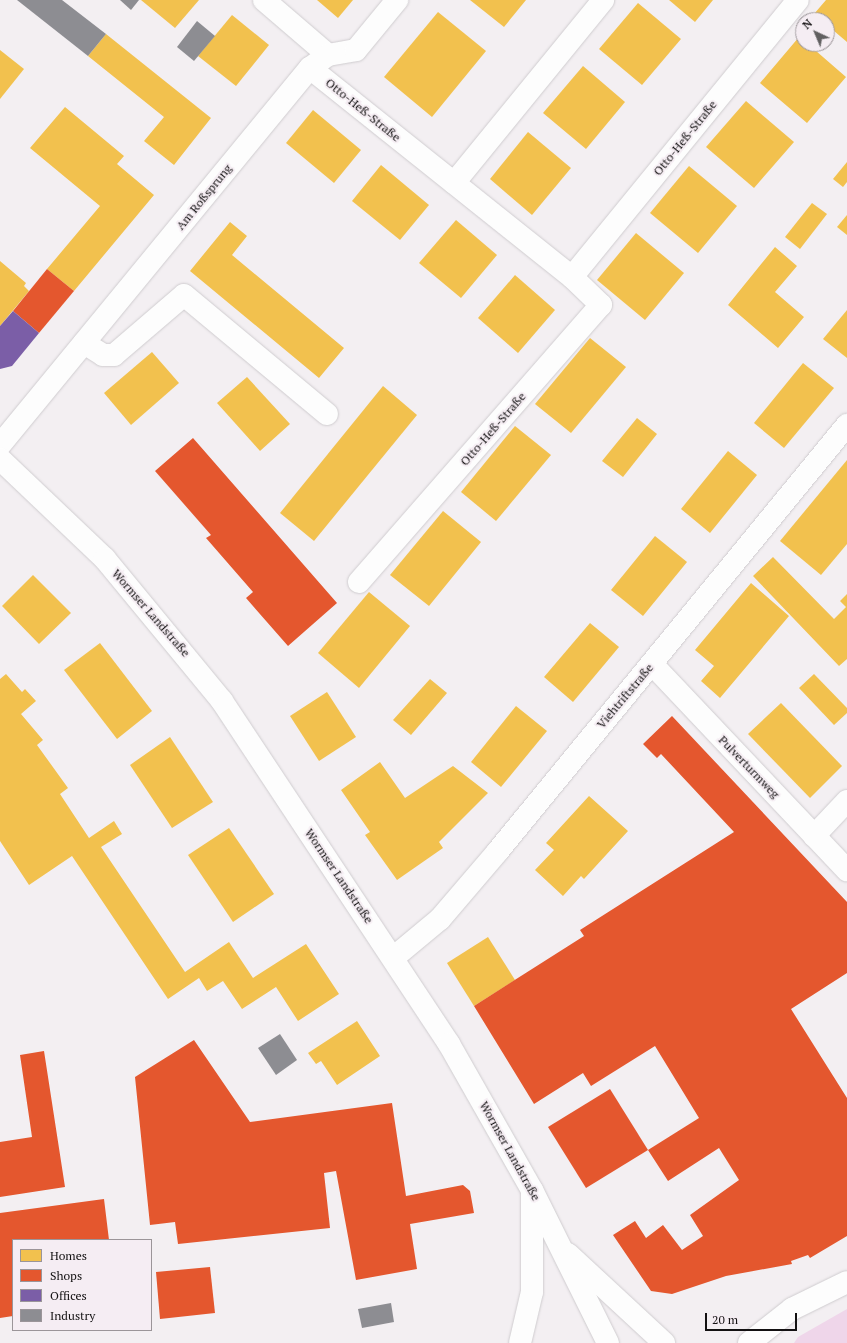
<!DOCTYPE html>
<meta charset="utf-8">
<style>
body{margin:0}
#map{position:relative;width:847px;height:1343px;overflow:hidden;background:#f3eff2;font-family:"PT Serif",serif}
div>[style]{position:absolute}
.green>*{inset:0;background:#efd6ea}
.homes>*{inset:0;background:#f2c14e}
.shops>*{inset:0;background:#e4572e}
.offices>*{inset:0;background:#7b5ea7}
.industry>*{inset:0;background:#8d8d92}
.roads{filter:drop-shadow(0 0 1px #cfcccf) drop-shadow(0 0 1px #cfcccf)}
.street>*{height:22px;margin:-11px;padding:0 11px;transform-origin:11px;border-radius:11px;background:#fdfdfd}
.secondary>*{height:22px;margin:-11px;padding:0 11px;transform-origin:11px;border-radius:11px;background:#fdfdfd}
span{translate:-50% -50%;white-space:nowrap;text-align:center;line-height:1.15;-webkit-text-stroke:4px #f5edf3;paint-order:stroke}
.street-label{font-size:12px;color:#131112}
.legend{position:absolute;left:12px;top:1239px;width:140px;height:92px;box-sizing:border-box;background:#f5edf3;border:1px solid #9b9599;margin:0;padding:5px 7px;list-style:none;font-size:12px;color:#131112}
.legend li{display:flex;align-items:center;gap:8px;height:20px}
.legend b{width:20px;border:1px solid #9b9599}
.north{position:absolute;left:795px;top:12px;width:40px;height:40px;box-sizing:border-box;background:#f5edf3;border:1px solid #9b9599;border-radius:50%;rotate:316deg;font-size:11px;font-weight:700;line-height:16px;text-align:center;color:#131112}
.north::after{content:'';display:block;margin:auto;width:14px;height:18px;background:#615f60;clip-path:polygon(50% 0,100% 100%,50% 72%,0 100%)}
.scale{position:absolute;left:705px;top:1313px;width:92px;height:18px;box-sizing:border-box;border:2px solid #131112;border-top:0;padding-left:5px;font-size:12px;line-height:14px;white-space:nowrap;color:#131112;-webkit-text-stroke:3px #f5edf3;paint-order:stroke}
</style>
<div id="map">
<div class="green">
<div style="clip-path:polygon(847px 1309px,847px 1343px,794px 1343px,798px 1337px)"></div>
</div>
<div class="homes">
<div style="clip-path:polygon(141px 0,199px 0,175px 28px)"></div>
<div style="clip-path:polygon(317px 0,353px 0,338px 18px)"></div>
<div style="clip-path:polygon(470px 0,526px 0,504px 27px)"></div>
<div style="clip-path:polygon(669px 0,713px 0,695px 22px)"></div>
<div style="clip-path:polygon(826px 0,847px 0,847px 42px,827px 25px,827px 20px,814px 14px)"></div>
<div style="clip-path:polygon(638px 3px,681px 39px,642px 85px,599px 49px)"></div>
<div style="clip-path:polygon(438px 12px,486px 51px,432px 117px,384px 77px)"></div>
<div style="clip-path:polygon(232px 15px,269px 45px,236px 86px,198px 56px)"></div>
<div style="clip-path:polygon(106px 34px,211px 118px,174px 165px,144px 141px,164px 117px,88px 56px)"></div>
<div style="clip-path:polygon(799px 37px,803px 44px,808px 44px,846px 77px,807px 123px,760px 83px)"></div>
<div style="clip-path:polygon(0 50px,24px 69px,0 99px)"></div>
<div style="clip-path:polygon(583px 66px,625px 102px,586px 149px,543px 113px)"></div>
<div style="clip-path:polygon(746px 101px,794px 142px,754px 188px,706px 147px)"></div>
<div style="clip-path:polygon(65px 107px,124px 156px,117px 164px,154px 195px,74px 291px,47px 269px,100px 206px,30px 148px)"></div>
<div style="clip-path:polygon(313px 110px,361px 150px,334px 183px,286px 143px)"></div>
<div style="clip-path:polygon(528px 132px,571px 168px,532px 215px,490px 179px)"></div>
<div style="clip-path:polygon(847px 162px,847px 182px,843px 187px,833px 179px)"></div>
<div style="clip-path:polygon(381px 165px,429px 205px,400px 240px,352px 201px)"></div>
<div style="clip-path:polygon(689px 166px,737px 206px,698px 253px,650px 213px)"></div>
<div style="clip-path:polygon(812px 203px,827px 214px,800px 249px,785px 237px)"></div>
<div style="clip-path:polygon(847px 215px,847px 235px,837px 227px)"></div>
<div style="clip-path:polygon(456px 220px,497px 255px,461px 298px,419px 263px)"></div>
<div style="clip-path:polygon(230px 222px,247px 236px,232px 255px,344px 348px,319px 378px,190px 271px)"></div>
<div style="clip-path:polygon(636px 233px,684px 273px,645px 320px,597px 280px)"></div>
<div style="clip-path:polygon(775px 247px,797px 266px,775px 292px,804px 317px,778px 348px,728px 305px)"></div>
<div style="clip-path:polygon(0 261px,26px 283px,24px 286px,29px 291px,0 326px)"></div>
<div style="clip-path:polygon(515px 275px,555px 310px,518px 353px,478px 318px)"></div>
<div style="clip-path:polygon(847px 310px,847px 358px,823px 339px)"></div>
<div style="clip-path:polygon(590px 338px,626px 367px,571px 433px,535px 404px)"></div>
<div style="clip-path:polygon(152px 352px,179px 383px,131px 425px,104px 393px)"></div>
<div style="clip-path:polygon(803px 363px,834px 388px,784px 448px,754px 423px)"></div>
<div style="clip-path:polygon(247px 377px,290px 424px,260px 451px,217px 403px)"></div>
<div style="clip-path:polygon(383px 386px,417px 415px,314px 541px,280px 513px)"></div>
<div style="clip-path:polygon(637px 418px,657px 434px,623px 477px,602px 461px)"></div>
<div style="clip-path:polygon(515px 426px,551px 455px,496px 521px,461px 492px)"></div>
<div style="clip-path:polygon(728px 451px,757px 475px,710px 533px,681px 509px)"></div>
<div style="clip-path:polygon(847px 460px,847px 544px,821px 575px,780px 541px)"></div>
<div style="clip-path:polygon(443px 511px,481px 542px,429px 606px,390px 575px)"></div>
<div style="clip-path:polygon(655px 536px,687px 562px,643px 616px,611px 590px)"></div>
<div style="clip-path:polygon(773px 557px,834px 619px,846px 607px,840px 601px,847px 594px,847px 659px,839px 666px,753px 576px)"></div>
<div style="clip-path:polygon(33px 575px,71px 613px,39px 644px,2px 606px)"></div>
<div style="clip-path:polygon(751px 583px,789px 616px,720px 698px,701px 681px,714px 666px,695px 650px)"></div>
<div style="clip-path:polygon(369px 592px,410px 626px,359px 688px,318px 653px)"></div>
<div style="clip-path:polygon(590px 623px,619px 647px,573px 702px,544px 677px)"></div>
<div style="clip-path:polygon(100px 643px,152px 711px,117px 739px,64px 670px)"></div>
<div style="clip-path:polygon(6px 674px,22px 692px,25px 689px,36px 701px,21px 714px,43px 740px,37px 745px,68px 788px,60px 794px,89px 838px,114px 821px,122px 834px,101px 847px,185px 972px,229px 942px,253px 978px,306px 944px,339px 994px,298px 1021px,276px 987px,242px 1009px,223px 981px,207px 991px,199px 978px,168px 999px,72px 856px,29px 885px,0 841px,0 679px)"></div>
<div style="clip-path:polygon(814px 674px,847px 708px,847px 713px,834px 725px,799px 688px)"></div>
<div style="clip-path:polygon(430px 679px,447px 693px,411px 735px,393px 720px)"></div>
<div style="clip-path:polygon(327px 692px,356px 737px,319px 761px,290px 716px)"></div>
<div style="clip-path:polygon(781px 703px,842px 766px,810px 798px,748px 734px)"></div>
<div style="clip-path:polygon(516px 706px,547px 731px,501px 787px,471px 762px)"></div>
<div style="clip-path:polygon(170px 737px,213px 802px,172px 828px,130px 765px)"></div>
<div style="clip-path:polygon(380px 762px,405px 798px,453px 766px,488px 793px,439px 842px,443px 848px,397px 880px,365px 835px,370px 832px,341px 790px)"></div>
<div style="clip-path:polygon(589px 796px,628px 831px,584px 879px,581px 876px,563px 896px,535px 870px,554px 850px,546px 843px)"></div>
<div style="clip-path:polygon(229px 828px,274px 894px,233px 922px,188px 855px)"></div>
<div style="clip-path:polygon(488px 937px,515px 980px,474px 1006px,447px 963px)"></div>
<div style="clip-path:polygon(357px 1021px,380px 1056px,337px 1085px,321px 1061px,316px 1064px,308px 1053px)"></div>
</div>
<div class="shops">
<div style="clip-path:polygon(47px 269px,74px 291px,39px 333px,13px 311px)"></div>
<div style="clip-path:polygon(193px 438px,337px 603px,288px 646px,246px 598px,253px 592px,206px 538px,211px 535px,155px 471px)"></div>
<div style="clip-path:polygon(672px 716px,847px 902px,847px 973px,791px 1009px,847px 1098px,847px 1236px,810px 1258px,808px 1255px,791px 1261px,792px 1264px,726px 1276px,672px 1294px,651px 1291px,613px 1235px,635px 1221px,646px 1238px,663px 1225px,682px 1250px,703px 1236px,690px 1215px,739px 1180px,719px 1148px,668px 1181px,648px 1150px,699px 1118px,655px 1046px,591px 1086px,583px 1073px,534px 1104px,474px 1006px,584px 936px,580px 930px,734px 832px,661px 754px,657px 758px,643px 744px)"></div>
<div style="clip-path:polygon(194px 1040px,250px 1122px,392px 1103px,406px 1196px,463px 1185px,470px 1191px,474px 1213px,410px 1224px,417px 1269px,356px 1280px,336px 1171px,324px 1173px,330px 1228px,178px 1244px,175px 1222px,150px 1225px,135px 1077px)"></div>
<div style="clip-path:polygon(44px 1051px,65px 1187px,0 1197px,0 1142px,32px 1137px,20px 1055px)"></div>
<div style="clip-path:polygon(610px 1089px,648px 1150px,586px 1188px,548px 1127px)"></div>
<div style="clip-path:polygon(104px 1199px,109px 1240px,13px 1240px,13px 1316px,0 1318px,0 1213px)"></div>
<div style="clip-path:polygon(210px 1267px,215px 1313px,160px 1319px,156px 1272px)"></div>
</div>
<div class="offices">
<div style="clip-path:polygon(13px 311px,39px 333px,12px 366px,0 369px,0 326px)"></div>
</div>
<div class="industry">
<div style="clip-path:polygon(17px 0,62px 0,106px 34px,88px 56px)"></div>
<div style="clip-path:polygon(120px 0,139px 0,131px 10px)"></div>
<div style="clip-path:polygon(197px 21px,215px 36px,194px 61px,177px 47px)"></div>
<div style="clip-path:polygon(280px 1034px,297px 1060px,276px 1075px,258px 1048px)"></div>
<div style="clip-path:polygon(391px 1303px,394px 1322px,362px 1328px,358px 1309px)"></div>
</div>
<div class="roads">
<div class="street">
<div style="left:264px;top:0;width:84px;rotate:40.7deg"></div>
<div style="left:310px;top:68px;width:335px;rotate:38.6deg"></div>
<div style="left:572px;top:277px;width:357px;rotate:-50.8deg"></div>
<div style="left:454px;top:183px;width:236px;rotate:-50.8deg"></div>
<div style="left:84px;top:343px;width:22px;rotate:32deg"></div>
<div style="left:103px;top:355px;width:11px"></div>
<div style="left:114px;top:355px;width:92px;rotate:-40.6deg"></div>
<div style="left:184px;top:295px;width:186px;rotate:39.8deg"></div>
<div style="left:0;top:445px;width:488px;rotate:-50.6deg"></div>
<div style="left:310px;top:68px;width:22px;rotate:-36deg"></div>
<div style="left:328px;top:55px;width:28px;rotate:-10deg"></div>
<div style="left:356px;top:50px;width:65px;rotate:-50.6deg"></div>
<div style="left:359px;top:582px;width:368px;rotate:-48.9deg"></div>
<div style="left:601px;top:305px;width:40px;rotate:-136deg"></div>
<div style="left:652px;top:664px;width:284px;rotate:46.6deg"></div>
<div style="left:814px;top:836px;width:48px;rotate:-46.7deg"></div>
<div style="left:393px;top:958px;width:61px;rotate:-39.7deg"></div>
<div style="left:440px;top:919px;width:89px;rotate:-49.5deg"></div>
<div style="left:498px;top:851px;width:551px;rotate:-50.67deg"></div>
<div style="left:749px;top:1343px;width:55px;rotate:-38.3deg"></div>
<div style="left:792px;top:1309px;width:61px;rotate:-26.1deg"></div>
</div>
<div class="secondary">
<div style="left:0;top:459px;width:145px;rotate:43.6deg"></div>
<div style="left:105px;top:559px;width:184px;rotate:50.5deg"></div>
<div style="left:222px;top:701px;width:411px;rotate:56.5deg"></div>
<div style="left:449px;top:1044px;width:168px;rotate:60.4deg"></div>
<div style="left:532px;top:1190px;width:171px;rotate:63.6deg"></div>
<div style="left:568px;top:1254px;width:131px;rotate:42.8deg"></div>
<div style="left:520px;top:1343px;width:52px;rotate:-76.8deg"></div>
<div style="left:532px;top:1292px;width:98px;rotate:-90deg"></div>
</div>
</div>
<div class="street-label">
<span style="left:363px;top:110px;rotate:39deg">Otto-Heß-Straße</span>
<span style="left:685px;top:138px;rotate:-51deg">Otto-Heß-Straße</span>
<span style="left:204px;top:197px;rotate:-51deg">Am Roßsprung</span>
<span style="left:493px;top:429px;rotate:-49deg">Otto-Heß-Straße</span>
<span style="left:151px;top:613px;rotate:49deg">Wormser Landstraße</span>
<span style="left:625px;top:696px;rotate:-50deg">Viehtriftstraße</span>
<span style="left:749px;top:767px;rotate:46deg">Pulverturmweg</span>
<span style="left:339px;top:876px;rotate:56deg">Wormser Landstraße</span>
<span style="left:510px;top:1151px;rotate:61deg">Wormser Landstraße</span>
</div>
<ul class="legend">
<li><b style="height:11px;background:#f2c14e"></b>Homes</li>
<li><b style="height:11px;background:#e4572e"></b>Shops</li>
<li><b style="height:11px;background:#7b5ea7"></b>Offices</li>
<li><b style="height:11px;background:#8d8d92"></b>Industry</li>
</ul>
<div class="north">N</div>
<div class="scale">20 m</div>
</div>
